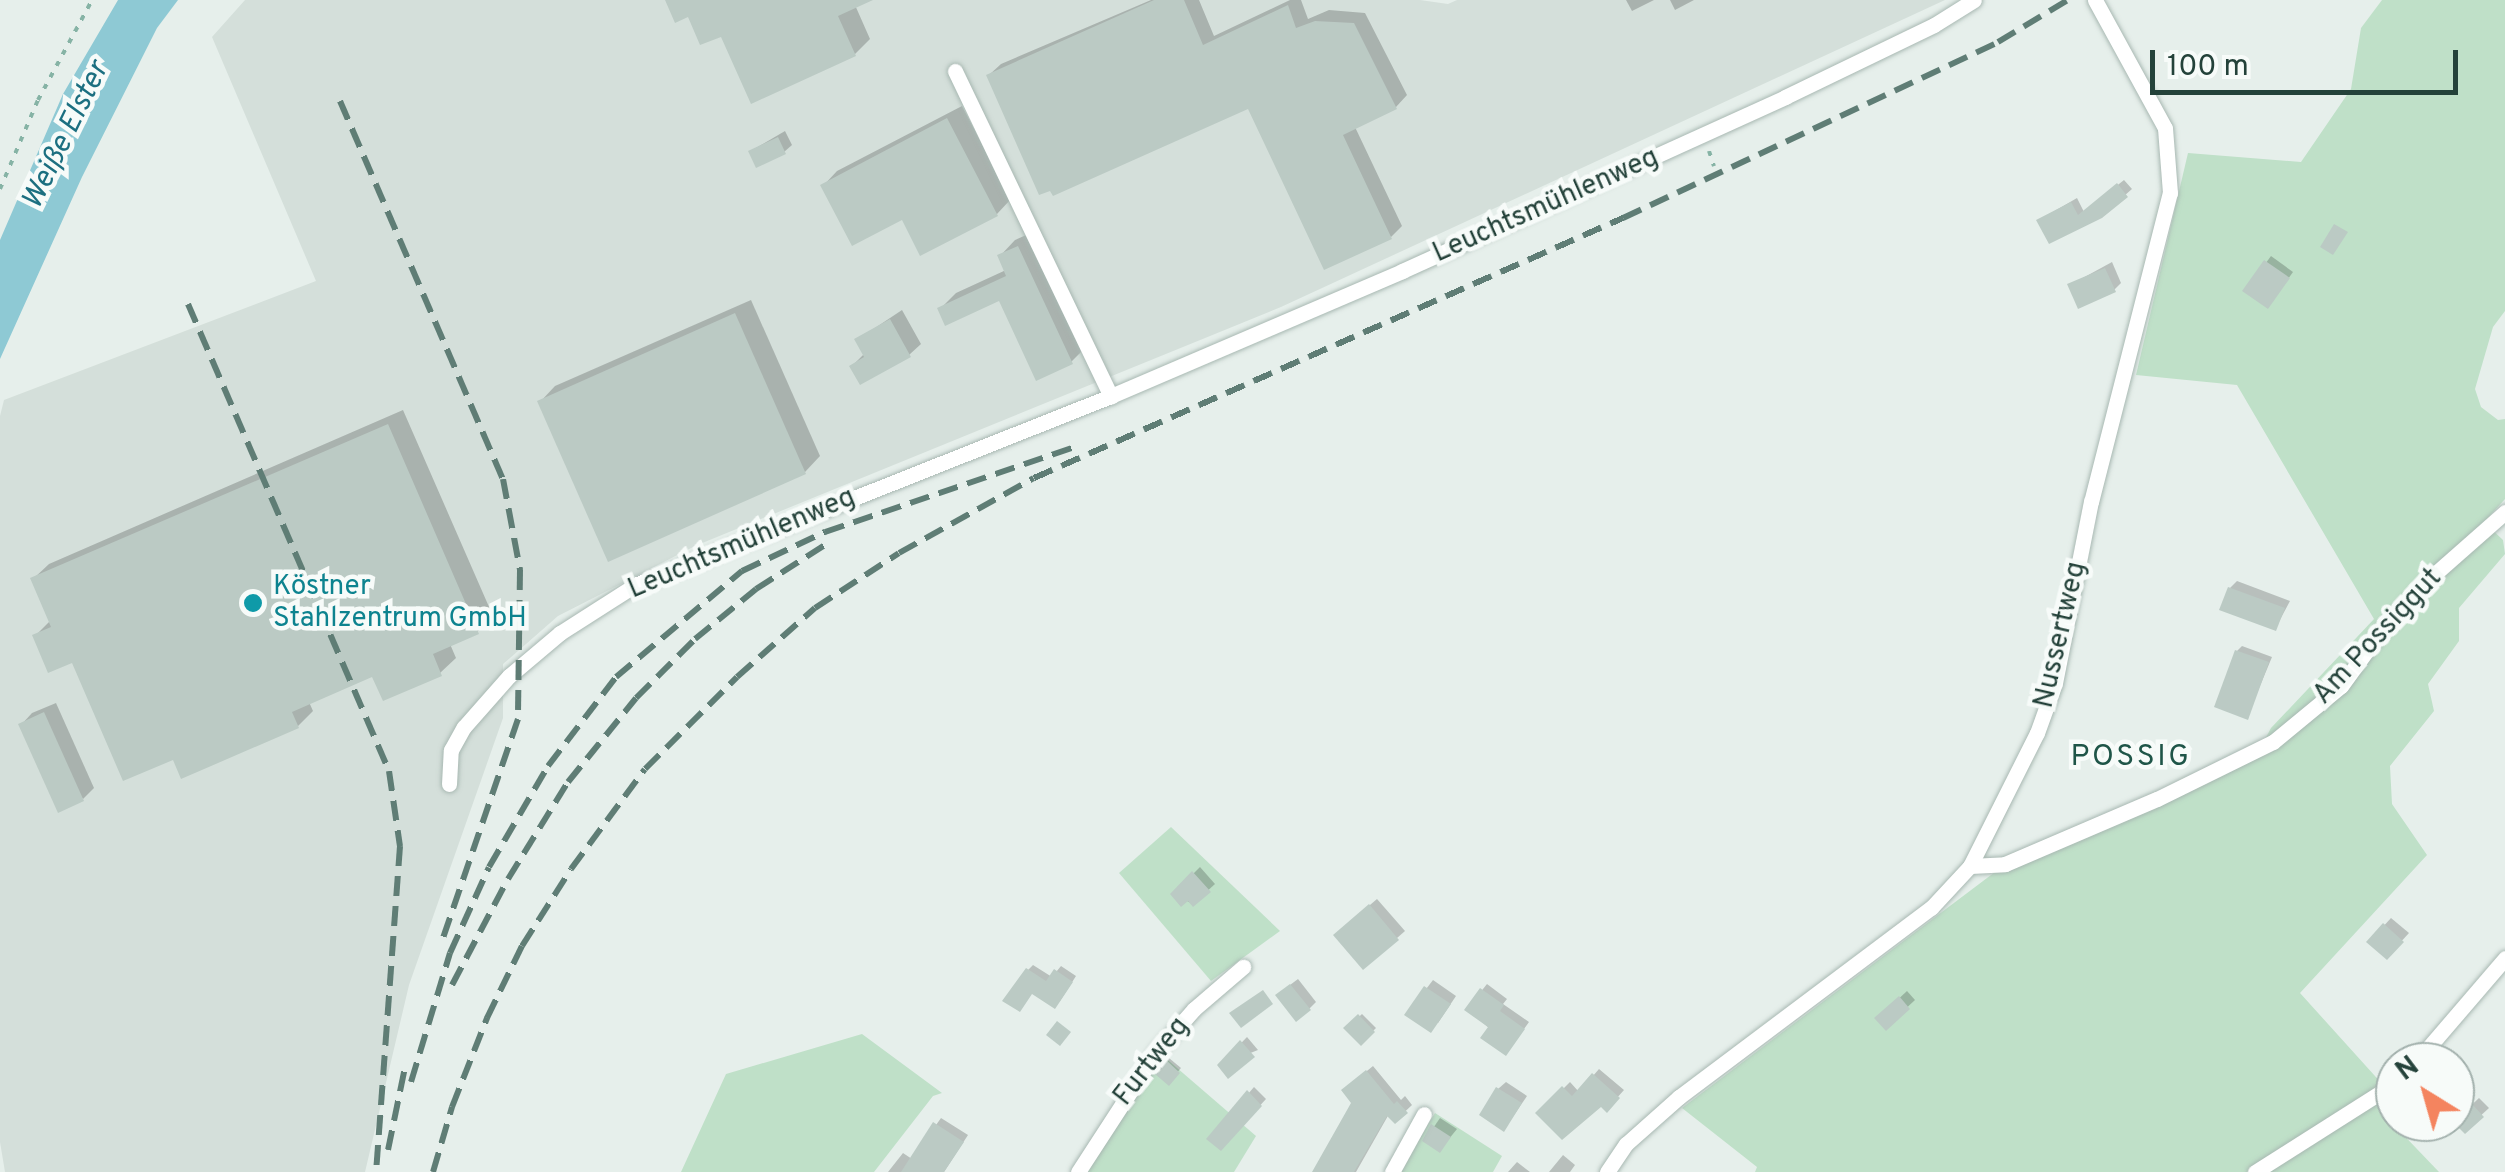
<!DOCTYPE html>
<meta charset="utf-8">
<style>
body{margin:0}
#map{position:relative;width:2505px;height:1172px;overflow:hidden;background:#e6efeb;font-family:Overpass,sans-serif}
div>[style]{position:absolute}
.built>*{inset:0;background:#d4dfda}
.green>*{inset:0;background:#bfe0c8}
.water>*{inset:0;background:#8ec9d4}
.shadow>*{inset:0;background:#0003}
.building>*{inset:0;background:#bbcac4}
.path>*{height:4px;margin-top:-2px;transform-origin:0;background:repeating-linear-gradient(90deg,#86b3a5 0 5px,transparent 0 13px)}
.roads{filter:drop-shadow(0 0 2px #a8b8b2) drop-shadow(0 0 2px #a8b8b2)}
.street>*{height:15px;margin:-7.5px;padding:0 7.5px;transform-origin:7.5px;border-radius:7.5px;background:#fff}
.rail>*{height:6px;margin-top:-3px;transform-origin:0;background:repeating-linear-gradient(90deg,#5f7d75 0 20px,transparent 0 30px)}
.dots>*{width:28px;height:28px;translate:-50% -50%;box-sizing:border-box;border:5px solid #f7fbf9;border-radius:50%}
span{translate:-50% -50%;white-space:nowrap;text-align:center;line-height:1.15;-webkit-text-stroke:9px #f7fbf9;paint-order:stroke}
.street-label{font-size:28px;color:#24423a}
.culture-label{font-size:28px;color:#0d838f}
.left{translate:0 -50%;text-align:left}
.water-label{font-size:30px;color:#1c6f80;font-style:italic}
.neighbourhood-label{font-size:30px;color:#1f5548;letter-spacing:2.5px}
.north{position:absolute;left:2375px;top:1042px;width:100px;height:100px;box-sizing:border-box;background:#f7fbf9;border:2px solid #a3b1ad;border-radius:50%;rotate:323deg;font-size:28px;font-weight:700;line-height:40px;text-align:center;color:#24423a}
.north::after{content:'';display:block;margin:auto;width:35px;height:45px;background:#f4845f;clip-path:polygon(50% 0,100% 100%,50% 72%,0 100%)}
.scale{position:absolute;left:2150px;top:50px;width:308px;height:45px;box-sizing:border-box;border:5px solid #24423a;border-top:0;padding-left:12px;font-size:30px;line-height:35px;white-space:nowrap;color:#24423a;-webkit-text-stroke:8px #f7fbf9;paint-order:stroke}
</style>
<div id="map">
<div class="built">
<div style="clip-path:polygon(245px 0,1420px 0,1448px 4px,1457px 0,1945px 0,1281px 307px,695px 546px,558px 616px,503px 664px,503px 718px,409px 985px,365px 1172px,5px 1172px,0 1142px,0 416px,4px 400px,316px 281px,212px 37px)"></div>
</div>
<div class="green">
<div style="clip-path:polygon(2382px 0,2505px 0,2505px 311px,2493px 327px,2475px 389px,2481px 407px,2498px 420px,2505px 419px,2505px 499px,2484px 522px,2503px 540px,2505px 554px,2459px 608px,2459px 641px,2428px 684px,2434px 711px,2390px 766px,2392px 804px,2427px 855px,2300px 993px,2384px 1086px,2395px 1092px,2394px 1125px,2439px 1172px,1755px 1172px,1757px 1167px,1682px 1108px,1995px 872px,2222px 776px,2257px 754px,2271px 728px,2374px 619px,2237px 385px,2136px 375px,2188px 153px,2301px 162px,2351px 89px,2361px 28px)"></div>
<div style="clip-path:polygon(1171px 827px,1280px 931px,1211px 981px,1119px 873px)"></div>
<div style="clip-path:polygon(862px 1034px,942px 1093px,933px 1096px,874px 1172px,681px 1172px,726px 1074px)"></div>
<div style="clip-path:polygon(1162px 1055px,1256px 1136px,1234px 1172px,1087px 1172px,1129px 1099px)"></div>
<div style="clip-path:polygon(1435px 1113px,1502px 1156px,1493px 1172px,1399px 1172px)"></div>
</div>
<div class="water">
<div style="clip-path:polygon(118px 0,178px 0,157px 28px,82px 177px,0 359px,0 240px,63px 94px)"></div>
</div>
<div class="shadow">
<div style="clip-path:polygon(667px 0,867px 0,855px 5px,870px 39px,855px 54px,722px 34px)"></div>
<div style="clip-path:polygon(1151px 0,1199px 0,1214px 36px,1290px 0,1301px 0,1308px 19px,1329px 10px,1365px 13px,1407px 95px,1396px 107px,1355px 127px,1402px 226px,1391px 237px,1249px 106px,989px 75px,1001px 64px)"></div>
<div style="clip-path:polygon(1626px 0,1654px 0,1632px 11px)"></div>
<div style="clip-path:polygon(1670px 0,1694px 0,1675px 10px)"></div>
<div style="clip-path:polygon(962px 106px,1011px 199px,997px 214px,921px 253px,903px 217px,823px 186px,837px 171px)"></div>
<div style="clip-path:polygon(785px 131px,792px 145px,784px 152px,751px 151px)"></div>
<div style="clip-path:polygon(2124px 180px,2132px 189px,2101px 216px,2039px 220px,2077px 198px,2084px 212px)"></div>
<div style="clip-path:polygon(1033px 232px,1086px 347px,1071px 362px,1000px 298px,940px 309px,956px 293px,1006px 270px,1000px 256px,1015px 240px)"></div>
<div style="clip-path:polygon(2271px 256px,2293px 272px,2272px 301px,2246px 290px)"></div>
<div style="clip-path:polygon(2112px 262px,2121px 283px,2114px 290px,2070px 285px)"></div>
<div style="clip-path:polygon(751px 300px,820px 456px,805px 472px,540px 402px,555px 386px)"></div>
<div style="clip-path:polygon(902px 310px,921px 344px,909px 355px,852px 366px,865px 353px,857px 340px)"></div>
<div style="clip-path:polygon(403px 410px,493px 616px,477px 632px,450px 644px,456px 658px,440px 673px,374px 674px,309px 702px,313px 711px,298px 726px,174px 757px,73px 660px,35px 636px,51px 620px,33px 579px,49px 564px)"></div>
<div style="clip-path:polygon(2237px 581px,2290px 601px,2275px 629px,2230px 588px)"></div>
<div style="clip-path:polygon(2242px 646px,2272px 657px,2247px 717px,2237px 651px)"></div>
<div style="clip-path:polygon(56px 703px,94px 788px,83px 799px,21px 725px,32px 713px)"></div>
<div style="clip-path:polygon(1200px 867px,1215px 884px,1193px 904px,1173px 894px)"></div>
<div style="clip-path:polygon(1377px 899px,1405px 931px,1364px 967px,1343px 928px)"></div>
<div style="clip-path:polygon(2391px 918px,2409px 933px,2387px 957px,2369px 942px)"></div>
<div style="clip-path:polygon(1033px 965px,1052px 977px,1061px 966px,1076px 976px,1060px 1001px,1028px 970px)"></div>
<div style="clip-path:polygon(1298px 979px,1316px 1002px,1309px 1009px,1286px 988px)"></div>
<div style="clip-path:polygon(1433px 980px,1456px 996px,1438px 1023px,1407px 1014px)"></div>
<div style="clip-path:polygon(1487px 984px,1507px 999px,1503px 1004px,1529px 1022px,1511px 1047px,1467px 1009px)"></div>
<div style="clip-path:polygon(1907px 991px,1915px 1000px,1886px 1027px,1878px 1018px)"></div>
<div style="clip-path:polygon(1362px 1014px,1376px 1028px,1361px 1043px,1347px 1028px)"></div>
<div style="clip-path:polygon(1247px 1037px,1258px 1050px,1220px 1065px)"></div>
<div style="clip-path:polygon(1169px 1058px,1181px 1068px,1169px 1082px,1167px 1061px)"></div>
<div style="clip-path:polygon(1373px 1066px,1401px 1100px,1405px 1096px,1412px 1105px,1395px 1121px,1389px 1114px,1356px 1172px,1314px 1172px,1355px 1102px,1351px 1084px)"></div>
<div style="clip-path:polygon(1599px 1069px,1624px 1090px,1607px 1109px,1601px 1104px,1539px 1113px,1570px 1082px,1579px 1092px)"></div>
<div style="clip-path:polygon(1506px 1082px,1527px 1096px,1510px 1121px,1498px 1089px)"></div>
<div style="clip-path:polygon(1254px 1087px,1266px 1099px,1221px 1148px,1210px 1138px)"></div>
<div style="clip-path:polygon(2479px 1098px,2489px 1108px,2465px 1130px,2455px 1121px)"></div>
<div style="clip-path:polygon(941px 1118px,968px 1135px,944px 1172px,888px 1172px,903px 1153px,912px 1159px)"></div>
<div style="clip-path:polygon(1440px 1118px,1457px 1129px,1440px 1150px,1425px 1140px)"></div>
<div style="clip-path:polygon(1563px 1155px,1575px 1165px,1570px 1172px,1549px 1172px)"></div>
<div style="clip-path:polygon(1517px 1162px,1530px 1172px,1508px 1172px)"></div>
</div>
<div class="building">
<div style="clip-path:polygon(665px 0,873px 0,838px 16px,856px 56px,751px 104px,721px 37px,700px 45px,688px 17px,675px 23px)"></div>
<div style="clip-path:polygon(1154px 0,1184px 0,1203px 45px,1288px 5px,1296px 28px,1315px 21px,1354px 23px,1397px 109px,1343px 135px,1392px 239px,1324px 270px,1248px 109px,1053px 196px,1050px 191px,1039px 195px,986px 75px)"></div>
<div style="clip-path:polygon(947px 118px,998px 216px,920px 256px,902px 220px,852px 246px,820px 185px)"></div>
<div style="clip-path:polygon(778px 137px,786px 154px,756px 168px,748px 151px)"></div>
<div style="clip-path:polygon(2117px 183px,2128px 197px,2102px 218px,2049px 244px,2036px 220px,2071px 202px,2078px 215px)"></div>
<div style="clip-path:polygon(2334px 224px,2348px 232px,2333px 255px,2320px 247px)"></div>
<div style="clip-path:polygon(1018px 246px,1073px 364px,1036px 381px,999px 301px,945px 326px,937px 308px,1006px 276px,997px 255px)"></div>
<div style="clip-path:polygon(2264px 260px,2290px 278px,2268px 309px,2242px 291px)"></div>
<div style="clip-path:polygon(2105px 268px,2116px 292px,2078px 309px,2067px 284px)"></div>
<div style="clip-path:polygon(735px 313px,806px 474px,608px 562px,537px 401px)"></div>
<div style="clip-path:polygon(890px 319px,911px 357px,860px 385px,849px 366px,864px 357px,854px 339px)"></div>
<div style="clip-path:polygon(388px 424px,479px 634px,433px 654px,442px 676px,383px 701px,372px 677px,292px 712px,299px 728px,181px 779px,173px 760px,123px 781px,72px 663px,48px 673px,32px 635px,51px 627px,30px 578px)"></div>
<div style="clip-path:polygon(2228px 587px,2285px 608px,2276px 631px,2219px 610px)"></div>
<div style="clip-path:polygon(2235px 650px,2269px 662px,2248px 720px,2214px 707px)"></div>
<div style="clip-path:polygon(44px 712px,84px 801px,58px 813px,18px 724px)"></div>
<div style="clip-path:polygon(1192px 871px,1211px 892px,1193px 907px,1188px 901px,1181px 907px,1170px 894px)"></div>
<div style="clip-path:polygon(1369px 904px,1399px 940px,1363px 970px,1333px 935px)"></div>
<div style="clip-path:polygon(2383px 923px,2404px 942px,2387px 960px,2366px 942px)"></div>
<div style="clip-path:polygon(1026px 968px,1046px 981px,1054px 969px,1073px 982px,1055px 1009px,1032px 994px,1020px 1012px,1002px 1001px)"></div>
<div style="clip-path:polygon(1290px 984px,1311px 1010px,1296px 1022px,1275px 995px)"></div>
<div style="clip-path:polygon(1424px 986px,1451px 1004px,1431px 1033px,1404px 1015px)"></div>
<div style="clip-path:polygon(1480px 988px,1504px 1005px,1500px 1011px,1525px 1029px,1506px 1056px,1480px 1038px,1488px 1027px,1464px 1010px)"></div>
<div style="clip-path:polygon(1263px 990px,1273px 1004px,1241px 1028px,1229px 1013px)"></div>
<div style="clip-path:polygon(1899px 996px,1910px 1009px,1886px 1031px,1874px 1018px)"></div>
<div style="clip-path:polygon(1358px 1014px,1375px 1032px,1361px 1046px,1343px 1028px)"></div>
<div style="clip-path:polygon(1057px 1021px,1071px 1032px,1060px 1046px,1046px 1035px)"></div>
<div style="clip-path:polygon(1240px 1040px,1255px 1057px,1228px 1079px,1217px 1065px)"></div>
<div style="clip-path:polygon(1165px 1059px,1180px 1073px,1169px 1086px,1155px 1074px)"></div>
<div style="clip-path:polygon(1366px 1070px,1394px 1104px,1397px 1101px,1408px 1113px,1395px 1124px,1387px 1116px,1354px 1172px,1312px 1172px,1351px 1103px,1341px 1090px)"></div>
<div style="clip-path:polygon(1592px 1073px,1620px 1098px,1607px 1113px,1601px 1107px,1562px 1140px,1535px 1113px,1562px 1086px,1572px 1096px)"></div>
<div style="clip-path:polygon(1496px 1087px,1522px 1103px,1504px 1132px,1479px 1115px)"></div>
<div style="clip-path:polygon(1247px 1090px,1262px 1106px,1221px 1151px,1206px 1139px)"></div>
<div style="clip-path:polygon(2471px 1103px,2484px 1117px,2465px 1134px,2453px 1122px)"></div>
<div style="clip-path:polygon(933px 1122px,964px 1142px,944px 1172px,901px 1172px)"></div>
<div style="clip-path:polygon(1431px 1124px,1451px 1137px,1440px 1153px,1422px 1141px)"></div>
</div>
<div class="path">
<div style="left:1709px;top:151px;width:16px;rotate:72deg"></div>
<div style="left:0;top:189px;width:97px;rotate:-66.9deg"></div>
<div style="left:38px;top:100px;width:114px;rotate:-61.6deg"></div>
</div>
<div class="roads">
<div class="street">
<div style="left:955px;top:71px;width:361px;rotate:64.4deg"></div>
<div style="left:449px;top:784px;width:34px;rotate:-87deg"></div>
<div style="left:451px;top:750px;width:26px;rotate:-61deg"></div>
<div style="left:464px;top:727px;width:68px;rotate:-48.6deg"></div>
<div style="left:509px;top:676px;width:67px;rotate:-40.1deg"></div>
<div style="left:560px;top:633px;width:89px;rotate:-32.6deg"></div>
<div style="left:635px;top:585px;width:512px;rotate:-21.66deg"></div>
<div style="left:1111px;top:396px;width:317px;rotate:-23.2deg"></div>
<div style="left:1402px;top:271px;width:421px;rotate:-24.4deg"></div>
<div style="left:1785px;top:97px;width:165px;rotate:-25.8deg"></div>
<div style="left:1934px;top:25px;width:47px;rotate:-32deg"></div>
<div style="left:1970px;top:866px;width:35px;rotate:-3deg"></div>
<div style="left:2005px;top:864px;width:165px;rotate:-23.2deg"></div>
<div style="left:2157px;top:799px;width:129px;rotate:-26.2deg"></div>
<div style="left:2273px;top:742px;width:88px;rotate:-39.5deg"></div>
<div style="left:2341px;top:686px;width:68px;rotate:-54deg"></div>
<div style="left:2381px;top:631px;width:69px;rotate:-47.3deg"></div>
<div style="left:2428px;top:580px;width:103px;rotate:-41.4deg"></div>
<div style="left:2416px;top:1062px;width:137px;rotate:-49.4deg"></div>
<div style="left:1078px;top:1172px;width:143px;rotate:-57deg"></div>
<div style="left:1156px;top:1052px;width:57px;rotate:-48.5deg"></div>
<div style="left:1194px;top:1009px;width:65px;rotate:-40.6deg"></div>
<div style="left:1392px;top:1172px;width:66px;rotate:-61.1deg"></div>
<div style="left:1607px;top:1172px;width:34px;rotate:-56deg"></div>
<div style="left:1626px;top:1144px;width:71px;rotate:-41.6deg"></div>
<div style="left:1679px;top:1097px;width:315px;rotate:-36.9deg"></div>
<div style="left:1931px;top:908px;width:57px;rotate:-47.1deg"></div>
<div style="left:1970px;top:866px;width:149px;rotate:-63.3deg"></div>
<div style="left:2037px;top:733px;width:53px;rotate:-70.2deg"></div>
<div style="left:2055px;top:683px;width:185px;rotate:-78.8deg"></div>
<div style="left:2091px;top:502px;width:319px;rotate:-75.7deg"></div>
<div style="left:2170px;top:193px;width:65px;rotate:-94.4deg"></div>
<div style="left:2165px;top:128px;width:146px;rotate:-118.7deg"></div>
<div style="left:2255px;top:1172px;width:166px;rotate:-32.4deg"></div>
</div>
</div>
<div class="rail">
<div style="left:340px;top:101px;width:412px;rotate:66.7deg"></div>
<div style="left:503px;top:479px;width:93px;rotate:79.4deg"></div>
<div style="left:520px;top:570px;width:149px;rotate:90.8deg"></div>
<div style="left:518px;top:719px;width:231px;rotate:108.9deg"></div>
<div style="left:188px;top:304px;width:508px;rotate:66.71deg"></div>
<div style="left:389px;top:771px;width:76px;rotate:81.7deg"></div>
<div style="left:400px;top:846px;width:327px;rotate:94.2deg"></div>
<div style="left:452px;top:985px;width:120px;rotate:-62.2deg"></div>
<div style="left:508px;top:879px;width:114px;rotate:-58.3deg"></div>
<div style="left:568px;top:782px;width:108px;rotate:-51deg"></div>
<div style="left:636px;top:698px;width:83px;rotate:-45deg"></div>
<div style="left:695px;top:639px;width:79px;rotate:-39.3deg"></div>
<div style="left:756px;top:589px;width:85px;rotate:-32.6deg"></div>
<div style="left:411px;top:1082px;width:135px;rotate:-73.2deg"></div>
<div style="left:450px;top:953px;width:94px;rotate:-65.6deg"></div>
<div style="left:489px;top:867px;width:117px;rotate:-59.7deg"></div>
<div style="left:548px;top:766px;width:112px;rotate:-52.6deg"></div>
<div style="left:616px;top:677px;width:165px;rotate:-40.1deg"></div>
<div style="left:742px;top:571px;width:92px;rotate:-25.2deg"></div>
<div style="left:825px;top:532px;width:263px;rotate:-18.8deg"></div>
<div style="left:388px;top:1150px;width:85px;rotate:-78.4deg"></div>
<div style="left:433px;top:1172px;width:68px;rotate:-73.7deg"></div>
<div style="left:452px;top:1107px;width:96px;rotate:-68.5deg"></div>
<div style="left:487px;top:1018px;width:80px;rotate:-64.1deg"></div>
<div style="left:522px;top:946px;width:91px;rotate:-57.5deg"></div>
<div style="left:571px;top:869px;width:124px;rotate:-53.5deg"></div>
<div style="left:645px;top:769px;width:130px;rotate:-45deg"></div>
<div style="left:737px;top:677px;width:104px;rotate:-41.5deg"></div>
<div style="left:815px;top:608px;width:100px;rotate:-33.2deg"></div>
<div style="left:899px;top:553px;width:154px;rotate:-29.1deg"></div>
<div style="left:1034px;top:478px;width:644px;rotate:-23.82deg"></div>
<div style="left:1623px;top:218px;width:414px;rotate:-25.1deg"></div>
<div style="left:1998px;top:42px;width:82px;rotate:-31deg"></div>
</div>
<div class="dots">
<div style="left:253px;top:603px;background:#0f9aa8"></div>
</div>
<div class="street-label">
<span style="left:1546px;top:206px;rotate:-24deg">Leuchtsmühlenweg</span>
<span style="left:742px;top:544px;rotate:-23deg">Leuchtsmühlenweg</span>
<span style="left:2061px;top:635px;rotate:-77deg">Nussertweg</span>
<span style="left:2378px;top:637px;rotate:-47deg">Am Possiggut</span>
<span style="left:1152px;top:1062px;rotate:-52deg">Furtweg</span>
</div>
<div class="culture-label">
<span class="left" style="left:273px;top:603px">Köstner<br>Stahlzentrum GmbH</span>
</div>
<div class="water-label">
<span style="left:67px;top:136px;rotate:-64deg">Weiße Elster</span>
</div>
<div class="neighbourhood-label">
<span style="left:2131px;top:758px">POSSIG</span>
</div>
<div class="north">N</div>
<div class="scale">100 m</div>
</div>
